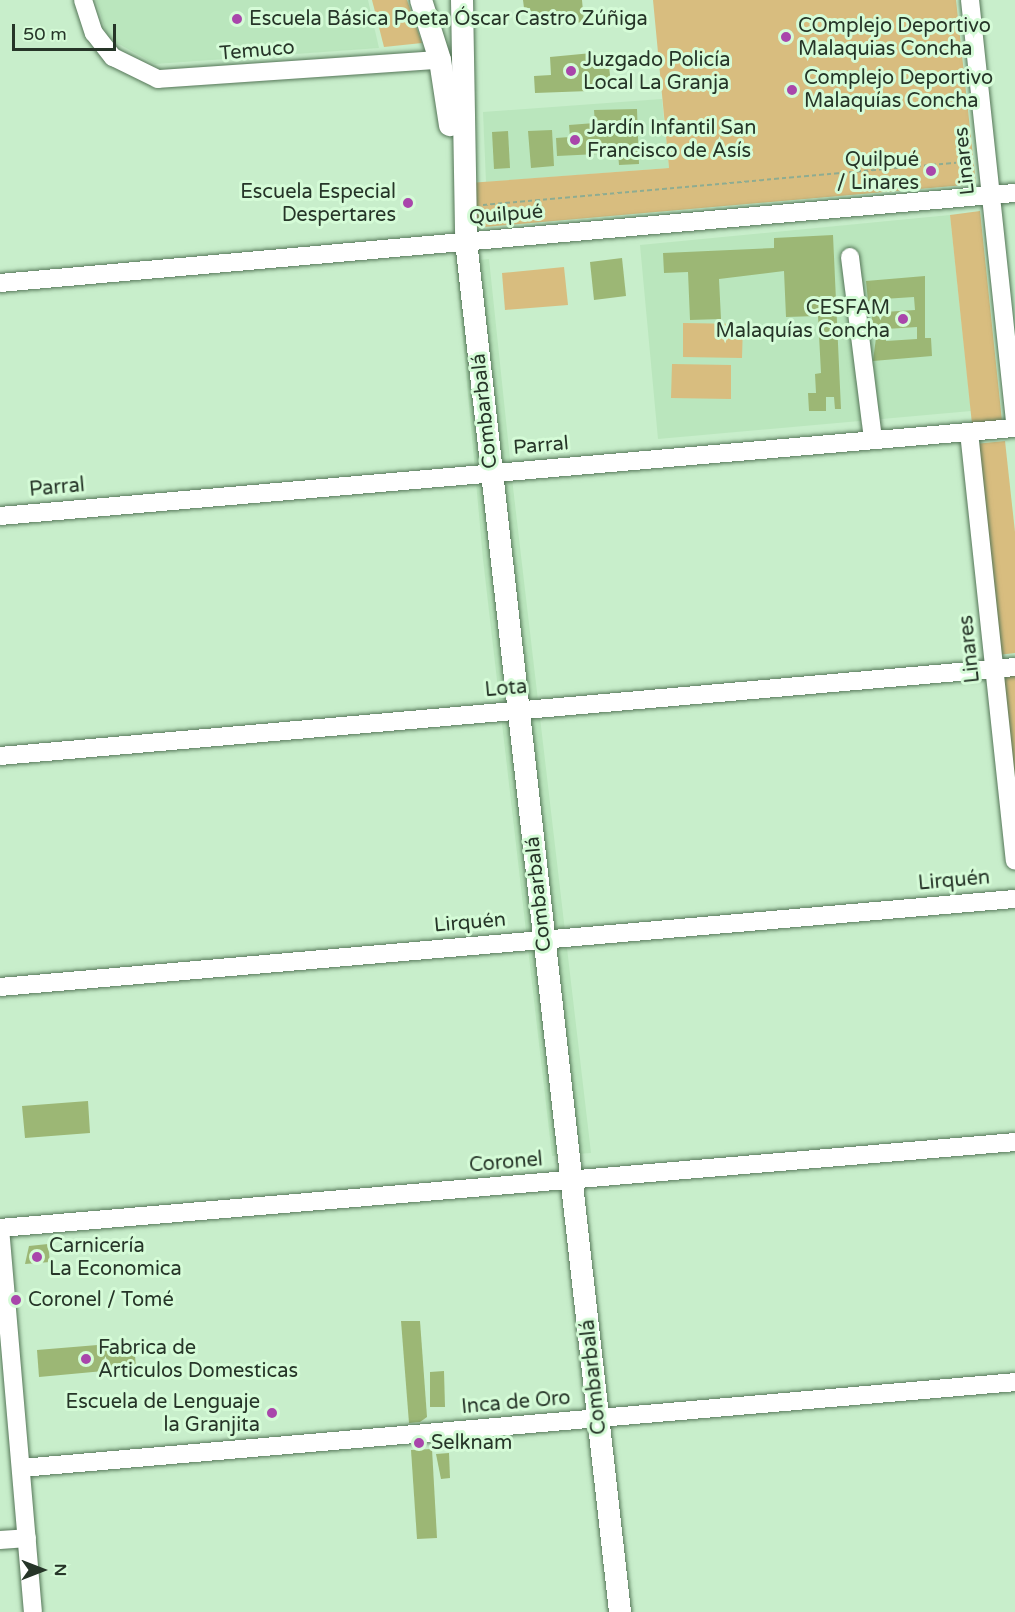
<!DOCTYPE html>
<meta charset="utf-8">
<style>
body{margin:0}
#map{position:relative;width:1015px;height:1612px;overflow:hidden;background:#c8eecb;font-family:"Varela Round",sans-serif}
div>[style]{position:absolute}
.built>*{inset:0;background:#bae6bd}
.green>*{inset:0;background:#d8bd7f}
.building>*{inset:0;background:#9cb775}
.path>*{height:2px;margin-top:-1px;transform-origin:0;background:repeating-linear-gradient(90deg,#8eac91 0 4.5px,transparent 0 7.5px)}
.roads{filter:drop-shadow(0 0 2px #557658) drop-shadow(0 0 2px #557658)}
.minor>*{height:18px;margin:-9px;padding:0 9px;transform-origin:9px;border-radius:9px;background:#fff}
.major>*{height:22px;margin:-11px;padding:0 11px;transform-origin:11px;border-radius:11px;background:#fff}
.dots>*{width:16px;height:16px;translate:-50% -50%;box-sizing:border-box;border:3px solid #d5fbd7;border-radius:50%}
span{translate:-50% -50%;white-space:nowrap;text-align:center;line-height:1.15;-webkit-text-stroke:6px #d5fbd7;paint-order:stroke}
.poi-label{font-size:20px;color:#263528}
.left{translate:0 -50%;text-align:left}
.right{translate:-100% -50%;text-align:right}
.street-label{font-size:20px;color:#263528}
.north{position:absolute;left:12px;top:1540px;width:60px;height:60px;-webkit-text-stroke:4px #d5fbd7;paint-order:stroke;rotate:90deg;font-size:16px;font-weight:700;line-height:24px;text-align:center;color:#263528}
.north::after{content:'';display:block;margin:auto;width:21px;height:27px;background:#263528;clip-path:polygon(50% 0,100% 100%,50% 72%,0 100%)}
.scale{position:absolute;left:12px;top:24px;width:104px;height:27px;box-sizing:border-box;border:3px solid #263528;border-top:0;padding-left:8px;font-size:18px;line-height:21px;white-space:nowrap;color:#263528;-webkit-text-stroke:4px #d5fbd7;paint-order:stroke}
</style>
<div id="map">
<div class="built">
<div style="clip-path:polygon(96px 0,368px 0,379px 48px,155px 64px,108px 38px)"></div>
<div style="clip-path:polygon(662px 99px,669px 168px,486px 182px,483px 112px)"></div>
<div style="clip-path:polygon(950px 215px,971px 411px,658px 439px,640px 245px)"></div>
<div style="clip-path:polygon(489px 259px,513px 487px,591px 1153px,552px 1156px,483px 559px,456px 262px)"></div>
</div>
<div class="green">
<div style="clip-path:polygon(372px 0,407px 0,422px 43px,384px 47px)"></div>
<div style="clip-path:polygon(653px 0,956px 0,976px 184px,473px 228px,469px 183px,669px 168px)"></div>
<div style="clip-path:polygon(980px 211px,1002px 421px,972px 424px,950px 215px)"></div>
<div style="clip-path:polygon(564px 267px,568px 305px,505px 310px,502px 273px)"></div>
<div style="clip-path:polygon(683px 323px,743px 324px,742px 358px,683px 357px)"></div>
<div style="clip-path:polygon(672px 364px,731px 365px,731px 399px,671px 398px)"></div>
<div style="clip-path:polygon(1005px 441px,1015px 532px,1015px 653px,998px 655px,975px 444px)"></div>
<div style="clip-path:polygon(1015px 674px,1015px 836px,998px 676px)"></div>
</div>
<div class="building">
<div style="clip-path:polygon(523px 0,582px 0,584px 22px,532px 27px,530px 8px,524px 8px)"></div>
<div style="clip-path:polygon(592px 53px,594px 69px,609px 67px,611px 83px,588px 85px,589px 91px,535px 93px,534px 76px,551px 75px,550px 57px)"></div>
<div style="clip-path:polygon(637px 109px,639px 164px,619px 165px,618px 153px,557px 156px,556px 138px,570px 137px,569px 125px,595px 123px,594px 110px)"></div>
<div style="clip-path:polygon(552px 130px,554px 166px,531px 168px,528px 131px)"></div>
<div style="clip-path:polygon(508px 131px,510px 168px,494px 169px,492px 132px)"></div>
<div style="clip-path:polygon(833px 235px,841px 409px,835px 409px,834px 397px,826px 397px,826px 411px,809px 411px,808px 393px,816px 393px,815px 374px,821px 373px,818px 316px,786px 317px,784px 271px,719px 279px,721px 319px,690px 320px,688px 272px,664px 273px,663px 253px,774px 248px,774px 238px)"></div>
<div style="clip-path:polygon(622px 258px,626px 296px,594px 300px,590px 262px)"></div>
<div style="clip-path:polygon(evenodd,925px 276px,925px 338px,931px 338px,932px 356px,873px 361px,877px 330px,871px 331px,873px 301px,868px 301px,866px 281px,925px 276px,914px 297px,915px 310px,884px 312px,883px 299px,914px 297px,925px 276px,917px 327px,917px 339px,886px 341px,886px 329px,917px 327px)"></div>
<div style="clip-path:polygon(88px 1101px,90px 1133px,25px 1138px,22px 1106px)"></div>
<div style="clip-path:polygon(48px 1244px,50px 1262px,25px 1264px,29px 1246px)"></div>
<div style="clip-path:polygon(401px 1321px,420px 1321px,427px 1417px,420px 1422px,409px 1423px)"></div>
<div style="clip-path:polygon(134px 1342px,136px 1368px,39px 1377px,37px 1350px)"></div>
<div style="clip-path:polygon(444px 1371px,445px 1407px,430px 1407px,430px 1372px)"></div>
<div style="clip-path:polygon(432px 1449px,437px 1538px,417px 1539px,411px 1450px)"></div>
<div style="clip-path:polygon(449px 1453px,450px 1478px,441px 1479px,436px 1454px)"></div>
</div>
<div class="path">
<div style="left:483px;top:205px;width:475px;rotate:-5.1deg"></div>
</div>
<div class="roads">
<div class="minor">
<div style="left:83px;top:0;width:35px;rotate:72deg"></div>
<div style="left:94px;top:33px;width:31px;rotate:52deg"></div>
<div style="left:113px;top:57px;width:50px;rotate:26.1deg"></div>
<div style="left:158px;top:79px;width:283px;rotate:-3.9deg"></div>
<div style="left:970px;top:0;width:426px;rotate:83.9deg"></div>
<div style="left:850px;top:257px;width:184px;rotate:82.8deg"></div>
<div style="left:0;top:283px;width:1019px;rotate:-5.07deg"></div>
<div style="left:969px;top:432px;width:431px;rotate:83.9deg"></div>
<div style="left:0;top:516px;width:1019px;rotate:-4.96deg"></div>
<div style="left:0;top:756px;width:1019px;rotate:-5.01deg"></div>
<div style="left:0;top:987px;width:1019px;rotate:-4.96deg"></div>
<div style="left:0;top:1228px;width:1019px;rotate:-4.84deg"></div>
<div style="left:0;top:1228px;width:385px;rotate:85.1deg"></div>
<div style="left:21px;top:1468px;width:998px;rotate:-4.94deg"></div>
<div style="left:0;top:1540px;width:27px;rotate:-4deg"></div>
</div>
<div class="major">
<div style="left:421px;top:0;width:63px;rotate:72.4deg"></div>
<div style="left:440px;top:60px;width:66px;rotate:81.3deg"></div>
<div style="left:462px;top:0;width:241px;rotate:89deg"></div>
<div style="left:466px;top:241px;width:1380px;rotate:83.59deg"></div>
</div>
</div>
<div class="dots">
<div style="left:237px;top:19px;background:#a946ab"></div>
<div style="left:786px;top:37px;background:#a946ab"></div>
<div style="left:571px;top:71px;background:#a946ab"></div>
<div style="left:792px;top:90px;background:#a946ab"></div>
<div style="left:575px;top:140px;background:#a946ab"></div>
<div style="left:931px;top:171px;background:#a946ab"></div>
<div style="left:408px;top:203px;background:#a946ab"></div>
<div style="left:903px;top:319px;background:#a946ab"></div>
<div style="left:37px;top:1257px;background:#a946ab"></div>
<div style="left:16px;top:1300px;background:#a946ab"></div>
<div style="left:86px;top:1359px;background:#a946ab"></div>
<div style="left:272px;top:1413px;background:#a946ab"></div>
<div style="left:419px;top:1443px;background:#a946ab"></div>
</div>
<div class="poi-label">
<span class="left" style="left:249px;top:19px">Escuela Básica Poeta Óscar Castro Zúñiga</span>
<span class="left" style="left:798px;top:38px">COmplejo Deportivo<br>Malaquias Concha</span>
<span class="left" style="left:583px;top:72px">Juzgado Policía<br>Local La Granja</span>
<span class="left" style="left:804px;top:90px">Complejo Deportivo<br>Malaquías Concha</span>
<span class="left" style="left:587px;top:140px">Jardín Infantil San<br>Francisco de Asís</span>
<span class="right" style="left:919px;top:172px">Quilpué<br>/ Linares</span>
<span class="right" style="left:396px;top:204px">Escuela Especial<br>Despertares</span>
<span class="right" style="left:890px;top:320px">CESFAM<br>Malaquías Concha</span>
<span class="left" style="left:49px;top:1258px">Carnicería<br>La Economica</span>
<span class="left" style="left:28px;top:1300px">Coronel / Tomé</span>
<span class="left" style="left:98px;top:1360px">Fabrica de<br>Articulos Domesticas</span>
<span class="right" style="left:260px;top:1414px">Escuela de Lenguaje<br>la Granjita</span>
<span class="left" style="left:431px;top:1443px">Selknam</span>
</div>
<div class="street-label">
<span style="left:257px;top:51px;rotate:-5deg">Temuco</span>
<span style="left:965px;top:161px;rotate:-96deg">Linares</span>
<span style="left:506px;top:215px;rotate:-5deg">Quilpué</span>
<span style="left:485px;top:411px;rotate:-96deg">Combarbalá</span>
<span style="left:541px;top:446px;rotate:-5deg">Parral</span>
<span style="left:57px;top:488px;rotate:-5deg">Parral</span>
<span style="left:970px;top:649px;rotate:-96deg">Linares</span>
<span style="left:506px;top:689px;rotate:-5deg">Lota</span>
<span style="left:954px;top:881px;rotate:-5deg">Lirquén</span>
<span style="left:539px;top:894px;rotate:-96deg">Combarbalá</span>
<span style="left:470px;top:923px;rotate:-5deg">Lirquén</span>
<span style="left:506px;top:1163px;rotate:-5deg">Coronel</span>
<span style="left:594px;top:1377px;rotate:-96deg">Combarbalá</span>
<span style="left:516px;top:1403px;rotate:-5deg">Inca de Oro</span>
</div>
<div class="north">N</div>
<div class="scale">50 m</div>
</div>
